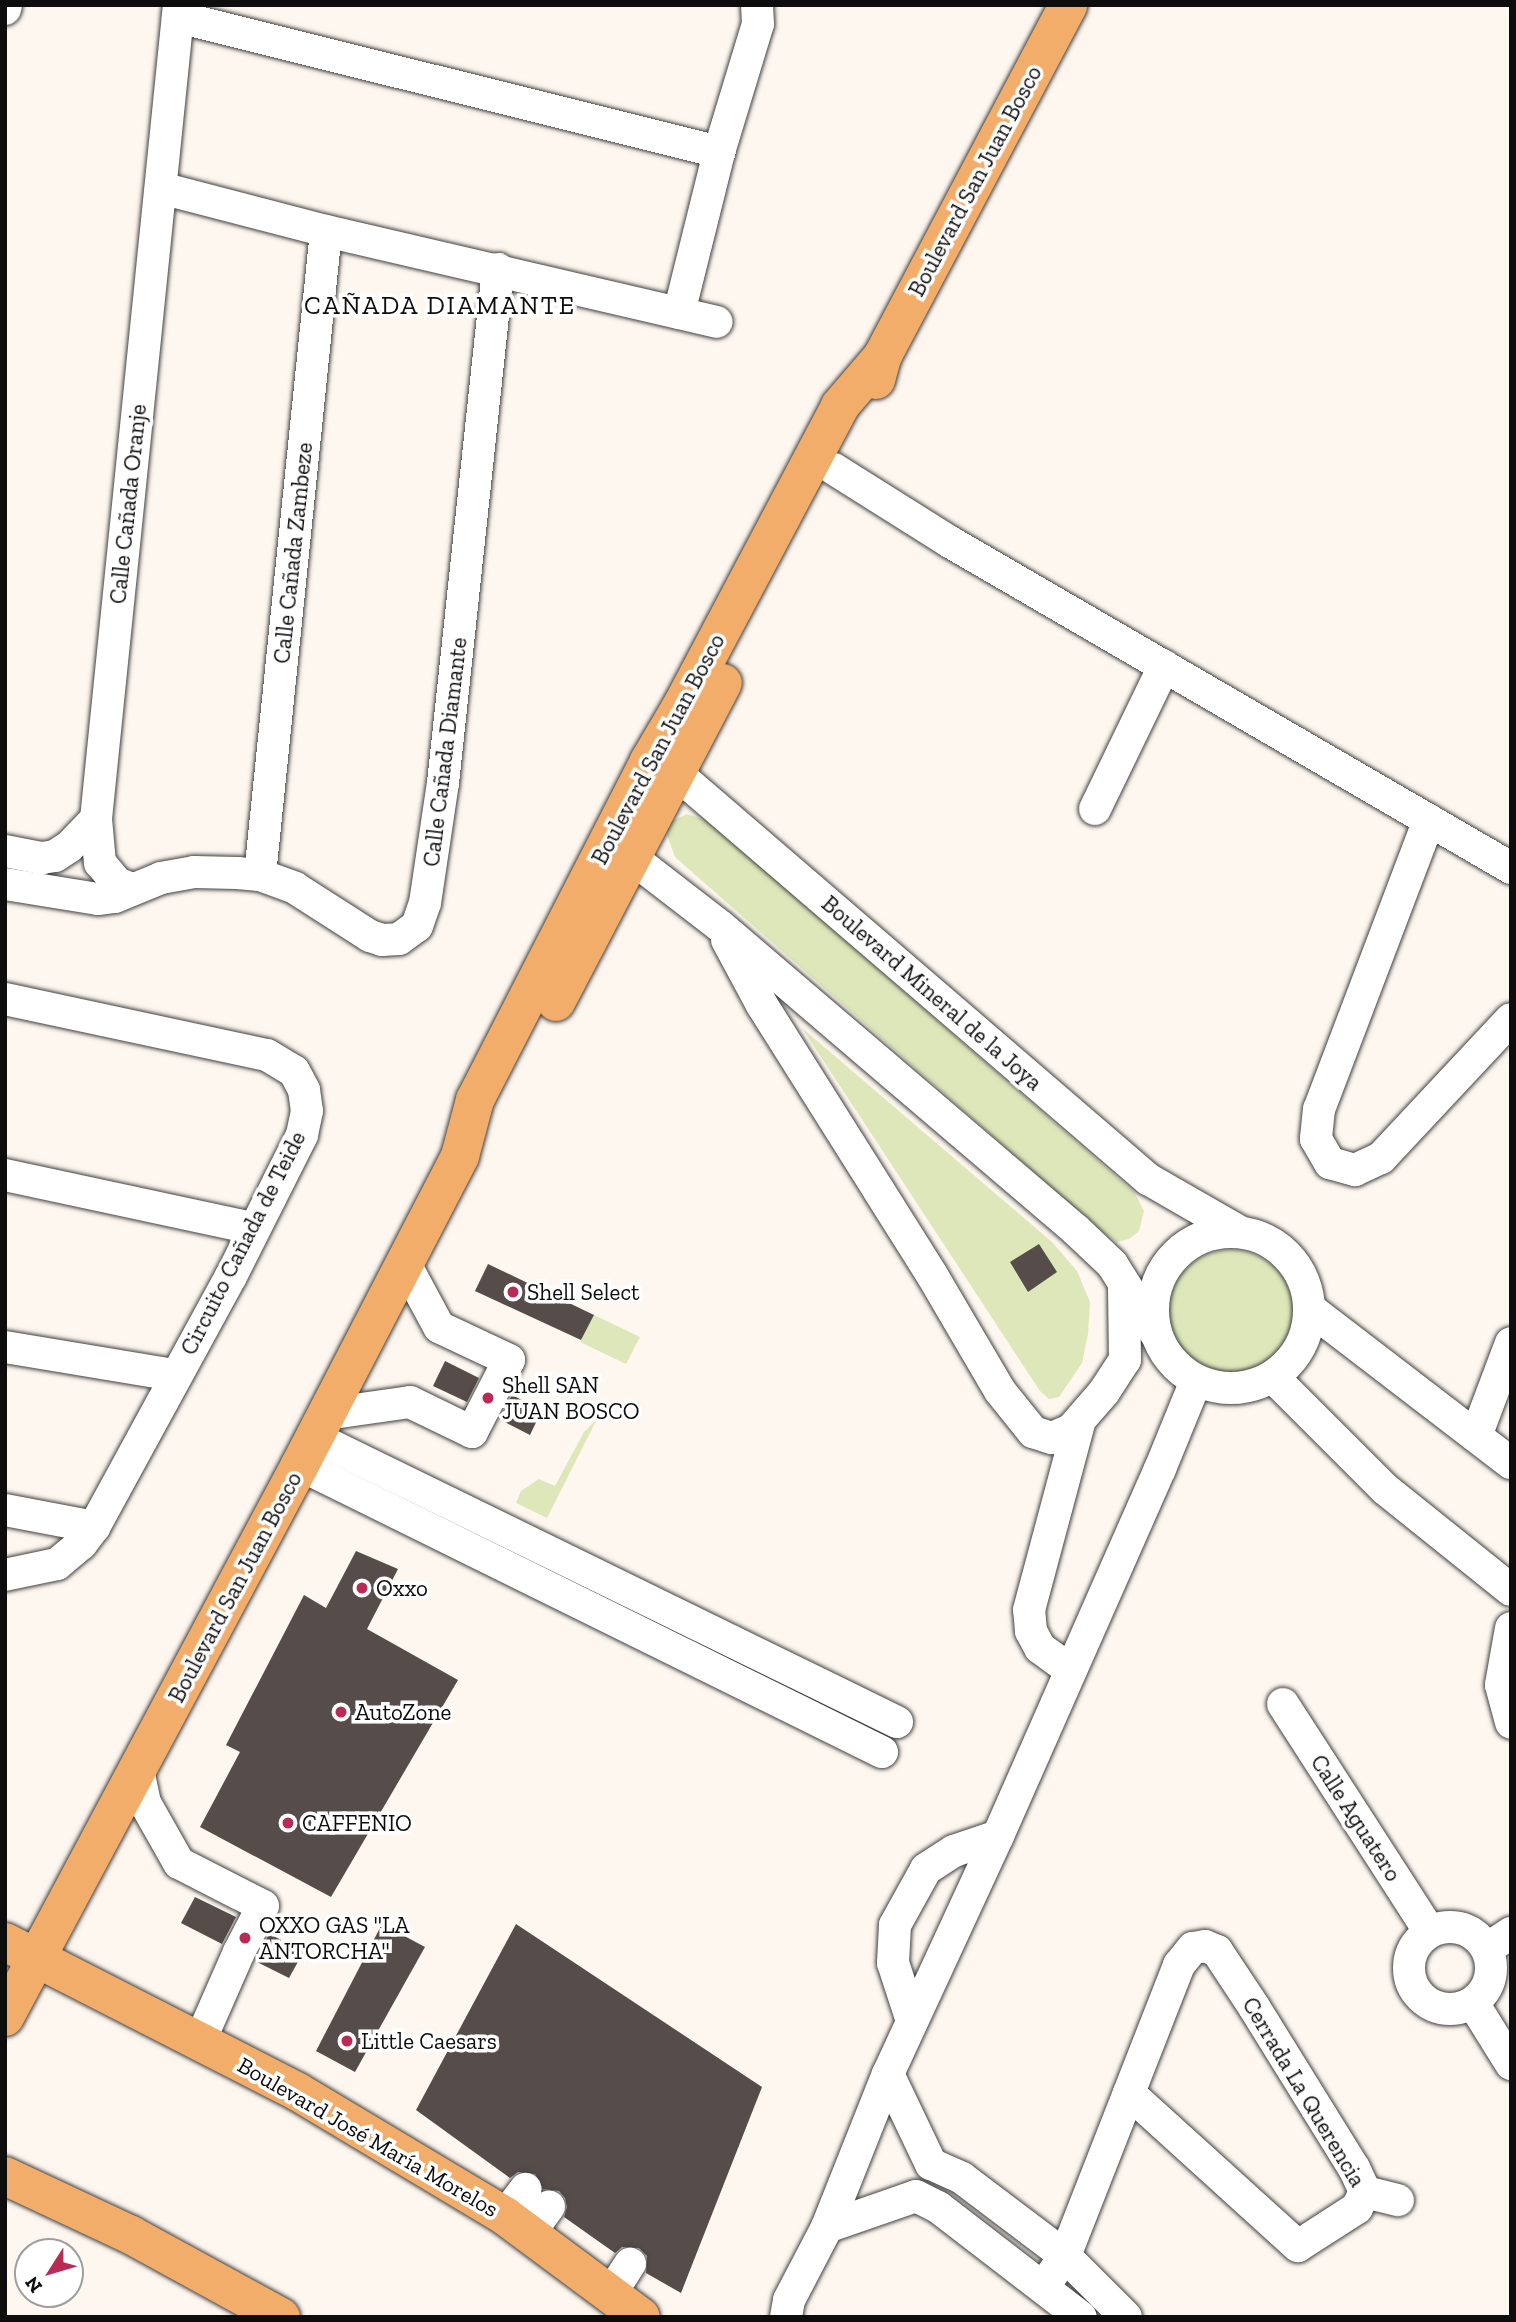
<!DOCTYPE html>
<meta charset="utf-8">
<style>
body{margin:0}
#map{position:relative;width:1516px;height:2322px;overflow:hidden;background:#fef7ef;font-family:"Zilla Slab",serif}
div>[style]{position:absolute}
.green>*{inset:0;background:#dde7b9}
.round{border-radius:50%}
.building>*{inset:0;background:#564c4a}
.roads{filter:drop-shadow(0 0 2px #404040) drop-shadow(0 0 2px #404040)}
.minor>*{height:32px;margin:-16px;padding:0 16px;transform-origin:16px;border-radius:16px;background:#fff}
.minor>.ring{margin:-16px;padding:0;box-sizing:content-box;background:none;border:32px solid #fff;border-radius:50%}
.major>*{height:38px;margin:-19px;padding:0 19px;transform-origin:19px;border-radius:19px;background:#f3ad6a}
.dots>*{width:19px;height:19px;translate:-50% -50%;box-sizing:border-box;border:4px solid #fff;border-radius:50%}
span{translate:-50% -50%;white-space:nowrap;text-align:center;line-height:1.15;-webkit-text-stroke:7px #fff;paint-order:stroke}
.street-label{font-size:23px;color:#0d0d0d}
.poi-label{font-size:23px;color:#0d0d0d}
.left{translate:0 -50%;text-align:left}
.quarter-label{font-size:26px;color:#0d0d0d;letter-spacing:2px}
.frame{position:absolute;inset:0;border:7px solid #0d0d0d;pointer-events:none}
.north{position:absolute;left:14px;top:2238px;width:70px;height:70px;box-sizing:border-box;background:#fff;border:2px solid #9e9e9e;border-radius:50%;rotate:233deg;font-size:19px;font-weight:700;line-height:28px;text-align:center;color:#0d0d0d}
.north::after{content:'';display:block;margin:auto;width:24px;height:32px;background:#b82b57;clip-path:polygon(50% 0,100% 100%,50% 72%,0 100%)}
</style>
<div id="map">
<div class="green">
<div style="clip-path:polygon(687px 814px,708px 821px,1134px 1192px,1144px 1211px,1139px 1231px,1129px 1239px,1117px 1242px,1102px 1232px,675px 857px,667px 835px,668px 827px,672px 821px)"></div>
<div style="clip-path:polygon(802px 1028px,1052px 1242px,1077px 1271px,1090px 1302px,1088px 1334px,1082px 1363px,1059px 1397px,1049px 1399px,1040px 1391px)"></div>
<div class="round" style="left:1168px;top:1250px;width:126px;height:126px"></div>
<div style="clip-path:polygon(594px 1315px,640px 1337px,626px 1364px,580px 1342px)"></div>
<div style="clip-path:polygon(597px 1419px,547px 1518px,516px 1503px,521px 1491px,539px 1479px,555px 1486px,584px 1432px)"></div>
</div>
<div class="building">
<div style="clip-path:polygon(1039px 1244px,1057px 1272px,1028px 1292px,1010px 1262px)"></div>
<div style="clip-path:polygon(488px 1264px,594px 1315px,581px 1340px,475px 1291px)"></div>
<div style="clip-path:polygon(445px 1361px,479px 1378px,467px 1402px,433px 1386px)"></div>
<div style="clip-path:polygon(512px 1395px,542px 1410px,530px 1435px,499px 1419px)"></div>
<div style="clip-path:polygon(356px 1551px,398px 1569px,367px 1629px,458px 1680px,331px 1897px,200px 1827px,240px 1752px,226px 1745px,304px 1595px,326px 1608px)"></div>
<div style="clip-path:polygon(195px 1897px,236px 1917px,222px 1944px,181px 1923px)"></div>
<div style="clip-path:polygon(382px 1924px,425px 1947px,355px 2072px,316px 2051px)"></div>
<div style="clip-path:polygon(516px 1924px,762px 2087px,681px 2293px,646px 2273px,647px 2256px,639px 2248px,622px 2247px,615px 2253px,564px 2217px,567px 2207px,565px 2198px,559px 2191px,543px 2189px,535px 2174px,518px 2172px,510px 2178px,416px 2110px)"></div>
<div style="clip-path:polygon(269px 1934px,304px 1951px,289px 1978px,255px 1961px)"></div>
</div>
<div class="roads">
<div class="minor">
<div style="left:5px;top:9px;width:4px;rotate:-76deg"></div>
<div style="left:178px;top:17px;width:558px;rotate:14.01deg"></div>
<div style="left:161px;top:188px;width:171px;rotate:14.6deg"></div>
<div style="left:326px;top:231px;width:401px;rotate:13.1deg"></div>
<div style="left:679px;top:313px;width:166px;rotate:-76deg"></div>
<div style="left:719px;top:152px;width:134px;rotate:-73.1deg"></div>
<div style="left:758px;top:24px;width:19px;rotate:-93deg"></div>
<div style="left:834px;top:469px;width:137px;rotate:32.2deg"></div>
<div style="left:950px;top:542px;width:649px;rotate:30.16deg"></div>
<div style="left:658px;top:786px;width:22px;rotate:-36deg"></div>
<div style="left:676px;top:773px;width:623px;rotate:40.7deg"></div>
<div style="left:1148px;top:1179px;width:106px;rotate:29.9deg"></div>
<div style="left:1095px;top:809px;width:159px;rotate:-64.2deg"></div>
<div style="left:1429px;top:820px;width:309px;rotate:110.8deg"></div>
<div style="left:1319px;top:1109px;width:30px;rotate:96deg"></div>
<div style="left:1316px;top:1139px;width:28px;rotate:60deg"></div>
<div style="left:1330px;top:1163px;width:26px;rotate:16deg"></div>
<div style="left:1355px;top:1170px;width:29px;rotate:-25deg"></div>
<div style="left:1381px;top:1158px;width:190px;rotate:-46.9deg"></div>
<div style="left:628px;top:836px;width:22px;rotate:80deg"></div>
<div style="left:632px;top:858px;width:111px;rotate:37.7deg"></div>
<div style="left:720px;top:926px;width:468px;rotate:40.5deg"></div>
<div style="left:1076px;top:1230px;width:50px;rotate:43.4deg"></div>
<div style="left:1112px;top:1264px;width:83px;rotate:57.8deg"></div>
<div style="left:5px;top:851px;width:38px;rotate:11deg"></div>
<div style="left:42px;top:858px;width:13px;rotate:-9deg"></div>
<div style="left:55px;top:856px;width:17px;rotate:-33deg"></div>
<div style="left:69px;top:847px;width:39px;rotate:-46deg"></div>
<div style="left:260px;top:875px;width:647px;rotate:-84.15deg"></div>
<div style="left:5px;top:884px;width:94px;rotate:9.2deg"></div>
<div style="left:98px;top:899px;width:17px;rotate:-7deg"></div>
<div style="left:115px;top:897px;width:50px;rotate:-22.4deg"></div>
<div style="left:161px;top:878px;width:34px;rotate:-10deg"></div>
<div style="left:194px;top:872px;width:43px;rotate:1.3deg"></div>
<div style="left:237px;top:873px;width:23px;rotate:5deg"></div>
<div style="left:260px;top:875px;width:37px;rotate:20deg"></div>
<div style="left:295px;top:888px;width:89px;rotate:32.6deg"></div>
<div style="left:370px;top:936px;width:13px;rotate:18deg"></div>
<div style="left:382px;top:940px;width:17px;rotate:-3deg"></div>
<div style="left:399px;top:939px;width:22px;rotate:-36deg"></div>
<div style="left:417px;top:926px;width:24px;rotate:-71deg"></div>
<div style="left:425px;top:903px;width:121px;rotate:-81.5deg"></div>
<div style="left:443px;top:783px;width:517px;rotate:-83.89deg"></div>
<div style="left:132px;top:889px;width:16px;rotate:-158deg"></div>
<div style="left:117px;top:883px;width:26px;rotate:-130deg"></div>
<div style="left:100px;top:863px;width:44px;rotate:-95.2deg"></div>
<div style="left:96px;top:819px;width:818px;rotate:-84.18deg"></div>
<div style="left:727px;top:940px;width:74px;rotate:61.7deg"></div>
<div style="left:762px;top:1005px;width:319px;rotate:57.8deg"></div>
<div style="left:932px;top:1275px;width:134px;rotate:59.6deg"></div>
<div style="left:1000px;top:1391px;width:53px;rotate:51.2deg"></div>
<div style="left:1033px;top:1432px;width:20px;rotate:18deg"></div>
<div style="left:1052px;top:1438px;width:21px;rotate:-23deg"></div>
<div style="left:1071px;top:1430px;width:50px;rotate:-49deg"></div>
<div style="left:1104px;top:1392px;width:38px;rotate:-57deg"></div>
<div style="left:1125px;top:1360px;width:74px;rotate:-90.8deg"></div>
<div style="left:5px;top:999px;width:268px;rotate:12.1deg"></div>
<div style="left:267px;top:1055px;width:31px;rotate:31deg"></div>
<div style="left:294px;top:1071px;width:21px;rotate:62deg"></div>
<div style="left:304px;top:1090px;width:21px;rotate:82deg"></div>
<div style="left:307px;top:1111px;width:25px;rotate:102deg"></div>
<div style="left:302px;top:1135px;width:158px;rotate:116.7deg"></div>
<div style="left:231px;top:1276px;width:286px;rotate:118.6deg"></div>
<div style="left:94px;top:1527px;width:21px;rotate:127deg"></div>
<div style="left:81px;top:1544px;width:31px;rotate:140deg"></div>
<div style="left:57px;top:1564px;width:53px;rotate:168.1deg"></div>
<div style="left:5px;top:1175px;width:254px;rotate:12.1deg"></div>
<div class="ring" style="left:1153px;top:1232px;width:124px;height:124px"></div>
<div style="left:1310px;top:1309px;width:253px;rotate:37.5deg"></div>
<div style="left:5px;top:1347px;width:171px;rotate:9.4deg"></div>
<div style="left:1273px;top:1377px;width:158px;rotate:45deg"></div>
<div style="left:1385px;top:1489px;width:161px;rotate:38.7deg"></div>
<div style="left:326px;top:1414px;width:85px;rotate:-8.1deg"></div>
<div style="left:410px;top:1402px;width:69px;rotate:25.8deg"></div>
<div style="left:472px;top:1432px;width:81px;rotate:-62.8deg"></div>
<div style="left:509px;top:1360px;width:77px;rotate:-154.8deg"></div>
<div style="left:439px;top:1327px;width:74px;rotate:-118.3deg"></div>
<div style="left:1476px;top:1436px;width:99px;rotate:-69.4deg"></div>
<div style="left:314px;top:1437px;width:649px;rotate:26.05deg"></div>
<div style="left:300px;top:1465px;width:649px;rotate:26.25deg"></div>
<div style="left:5px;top:1510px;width:91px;rotate:10.8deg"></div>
<div style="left:1511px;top:1628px;width:58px;rotate:100deg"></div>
<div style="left:1501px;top:1685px;width:39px;rotate:75deg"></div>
<div style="left:1069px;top:1669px;width:36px;rotate:-144deg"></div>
<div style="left:1040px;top:1648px;width:19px;rotate:-118deg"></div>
<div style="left:1031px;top:1631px;width:21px;rotate:-95deg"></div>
<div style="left:1029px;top:1610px;width:194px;rotate:-75deg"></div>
<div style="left:1283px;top:1704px;width:271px;rotate:57.2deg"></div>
<div style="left:138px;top:1770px;width:34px;rotate:78deg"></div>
<div style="left:145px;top:1803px;width:69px;rotate:60.5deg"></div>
<div style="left:179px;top:1863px;width:94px;rotate:27.1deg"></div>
<div style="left:263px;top:1906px;width:52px;rotate:117.6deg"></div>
<div style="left:239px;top:1952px;width:99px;rotate:113.7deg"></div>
<div class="ring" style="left:1409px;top:1927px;width:50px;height:50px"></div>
<div style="left:1487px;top:1949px;width:29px;rotate:-34deg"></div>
<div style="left:1473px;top:2003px;width:72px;rotate:58.1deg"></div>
<div style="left:912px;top:2021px;width:61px;rotate:-108.1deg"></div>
<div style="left:893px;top:1963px;width:38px;rotate:-87deg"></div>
<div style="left:895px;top:1925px;width:64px;rotate:-61deg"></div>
<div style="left:926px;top:1869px;width:33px;rotate:-33deg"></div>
<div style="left:954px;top:1851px;width:46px;rotate:-18.8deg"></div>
<div style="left:888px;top:2074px;width:100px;rotate:64.5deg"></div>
<div style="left:931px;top:2164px;width:34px;rotate:24deg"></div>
<div style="left:962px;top:2178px;width:129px;rotate:37.1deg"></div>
<div style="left:1065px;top:2256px;width:86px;rotate:45deg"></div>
<div style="left:1129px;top:2093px;width:228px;rotate:42.2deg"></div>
<div style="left:1365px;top:2192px;width:34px;rotate:14deg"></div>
<div style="left:505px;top:2216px;width:34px;rotate:-53deg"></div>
<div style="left:827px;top:2227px;width:94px;rotate:-19.2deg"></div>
<div style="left:916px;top:2196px;width:25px;rotate:27deg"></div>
<div style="left:938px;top:2207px;width:180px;rotate:37.6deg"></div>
<div style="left:529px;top:2234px;width:34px;rotate:-54deg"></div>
<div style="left:1044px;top:2286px;width:37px;rotate:-55deg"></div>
<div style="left:1065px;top:2256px;width:313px;rotate:-68.6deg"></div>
<div style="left:1179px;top:1965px;width:22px;rotate:-51deg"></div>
<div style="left:1193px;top:1948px;width:12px;rotate:-9deg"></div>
<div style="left:1205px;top:1946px;width:13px;rotate:23deg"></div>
<div style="left:1217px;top:1951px;width:67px;rotate:56.5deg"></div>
<div style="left:1254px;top:2007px;width:190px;rotate:58.2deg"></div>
<div style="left:1354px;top:2168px;width:26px;rotate:65deg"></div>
<div style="left:1365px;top:2192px;width:18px;rotate:117deg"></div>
<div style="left:1357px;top:2208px;width:70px;rotate:147.2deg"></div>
<div style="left:611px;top:2293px;width:35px;rotate:-57deg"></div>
<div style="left:786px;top:2317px;width:17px;rotate:-80deg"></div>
<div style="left:789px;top:2300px;width:82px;rotate:-62.5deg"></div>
<div style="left:827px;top:2227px;width:165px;rotate:-68.3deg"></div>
<div style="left:888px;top:2074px;width:262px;rotate:-65.2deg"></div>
<div style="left:998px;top:1836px;width:401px;rotate:-66.2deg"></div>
<div style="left:1160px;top:1469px;width:95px;rotate:-67.8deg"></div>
</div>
<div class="major">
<div style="left:876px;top:380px;width:24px;rotate:-75deg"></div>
<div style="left:882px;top:357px;width:398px;rotate:-62.1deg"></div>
<div style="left:556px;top:1002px;width:360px;rotate:-62.4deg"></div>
<div style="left:5px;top:1942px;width:329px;rotate:27.1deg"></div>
<div style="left:298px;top:2092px;width:241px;rotate:30.9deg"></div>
<div style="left:505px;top:2216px;width:169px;rotate:36.6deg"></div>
<div style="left:5px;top:2017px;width:626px;rotate:-61.88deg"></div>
<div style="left:300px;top:1465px;width:348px;rotate:-62.6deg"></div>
<div style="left:460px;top:1156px;width:58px;rotate:-75deg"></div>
<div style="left:475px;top:1100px;width:381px;rotate:-62.8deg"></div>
<div style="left:649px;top:761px;width:65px;rotate:-59.5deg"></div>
<div style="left:682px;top:705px;width:338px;rotate:-62.1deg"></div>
<div style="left:840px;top:406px;width:65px;rotate:-49.4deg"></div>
<div style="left:5px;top:2176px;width:139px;rotate:25.1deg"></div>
<div style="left:131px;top:2235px;width:171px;rotate:28.7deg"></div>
</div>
</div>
<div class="dots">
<div style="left:513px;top:1292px;background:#b82b57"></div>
<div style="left:488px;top:1398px;background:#b82b57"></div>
<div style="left:362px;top:1588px;background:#b82b57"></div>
<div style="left:341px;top:1712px;background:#b82b57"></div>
<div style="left:288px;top:1823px;background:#b82b57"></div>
<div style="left:245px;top:1938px;background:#b82b57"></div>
<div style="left:347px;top:2041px;background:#b82b57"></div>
</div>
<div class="street-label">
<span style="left:975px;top:181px;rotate:-62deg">Boulevard San Juan Bosco</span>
<span style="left:128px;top:504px;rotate:-84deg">Calle Cañada Oranje</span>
<span style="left:293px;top:553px;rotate:-84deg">Calle Cañada Zambeze</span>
<span style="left:658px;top:749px;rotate:-62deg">Boulevard San Juan Bosco</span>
<span style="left:445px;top:752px;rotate:-83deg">Calle Cañada Diamante</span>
<span style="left:932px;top:993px;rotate:41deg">Boulevard Mineral de la Joya</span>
<span style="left:243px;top:1243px;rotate:-63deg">Circuito Cañada de Teide</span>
<span style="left:235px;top:1587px;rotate:-62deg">Boulevard San Juan Bosco</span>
<span style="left:1356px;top:1818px;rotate:57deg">Calle Aguatero</span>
<span style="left:1304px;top:2092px;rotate:59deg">Cerrada La Querencia</span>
<span style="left:368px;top:2137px;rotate:30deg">Boulevard José María Morelos</span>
</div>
<div class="poi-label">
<span class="left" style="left:527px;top:1292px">Shell Select</span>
<span class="left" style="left:502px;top:1398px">Shell SAN<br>JUAN BOSCO</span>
<span class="left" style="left:376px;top:1588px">Oxxo</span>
<span class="left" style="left:355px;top:1712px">AutoZone</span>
<span class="left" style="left:302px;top:1823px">CAFFENIO</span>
<span class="left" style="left:259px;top:1938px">OXXO GAS "LA<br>ANTORCHA"</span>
<span class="left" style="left:361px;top:2041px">Little Caesars</span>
</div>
<div class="quarter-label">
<span style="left:440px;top:306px">CAÑADA DIAMANTE</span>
</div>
<div class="frame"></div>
<div class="north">N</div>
</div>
